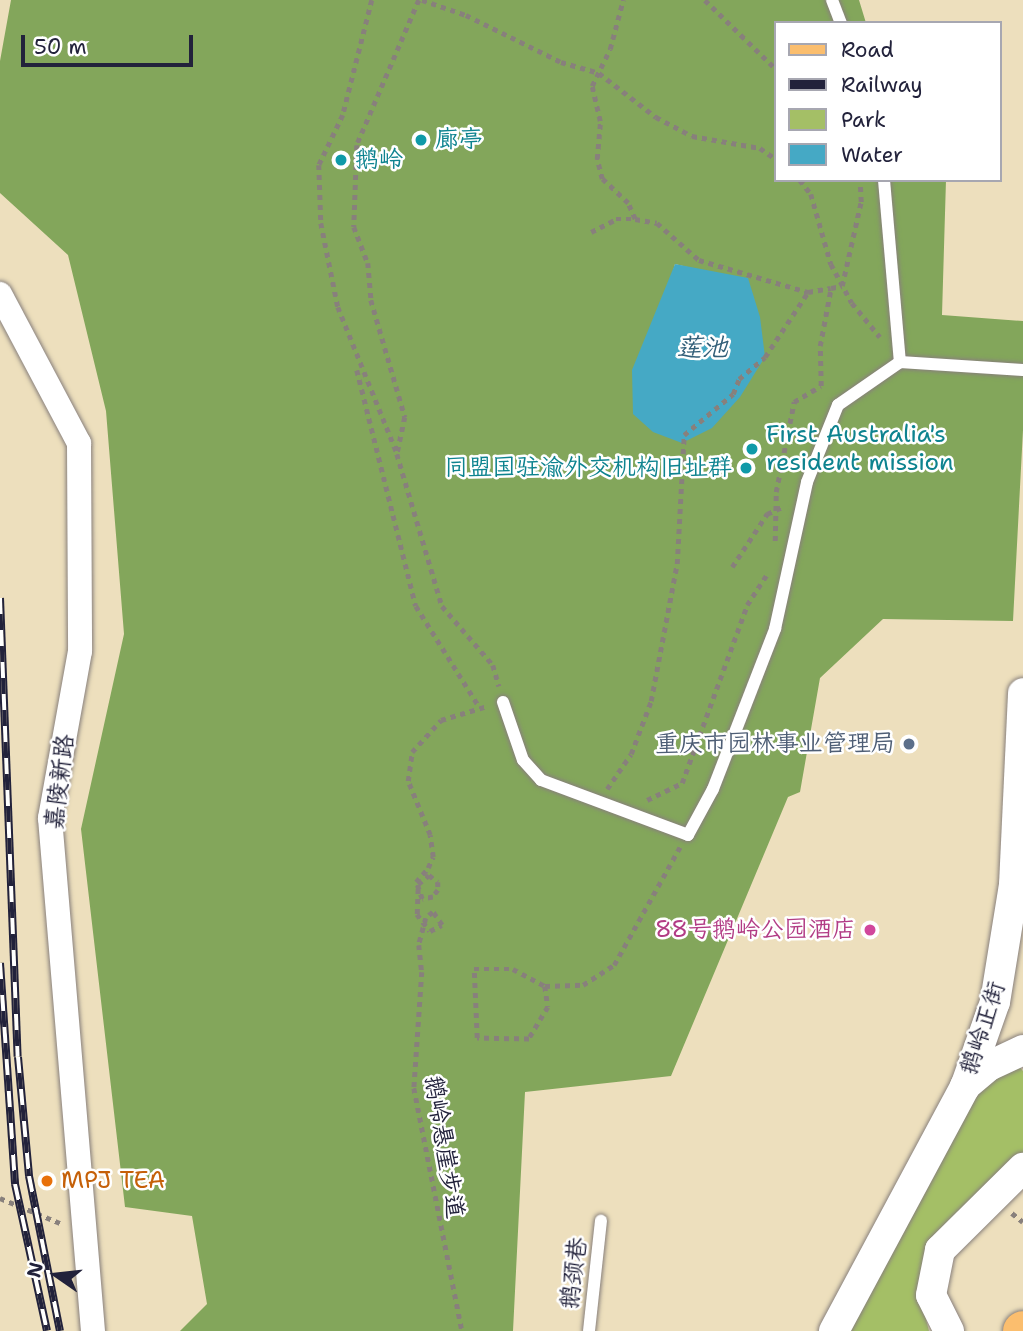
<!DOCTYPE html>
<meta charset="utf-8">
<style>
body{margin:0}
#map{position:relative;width:1023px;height:1331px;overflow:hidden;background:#eddfbd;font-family:"Shantell Sans","LXGW WenKai TC",sans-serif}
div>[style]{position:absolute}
.green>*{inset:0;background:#a4bf66}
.forest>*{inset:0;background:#83a65b}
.water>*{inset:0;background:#45a9c5}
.path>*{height:4.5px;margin-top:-2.25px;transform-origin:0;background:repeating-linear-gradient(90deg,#88807c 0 5px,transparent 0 10px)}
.roads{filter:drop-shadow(0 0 2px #88807c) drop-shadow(0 0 2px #88807c)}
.service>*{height:12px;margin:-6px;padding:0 6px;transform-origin:6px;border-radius:6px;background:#fff}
.minor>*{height:24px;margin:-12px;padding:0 12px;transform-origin:12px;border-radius:12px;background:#fff}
.tertiary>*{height:30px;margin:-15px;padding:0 15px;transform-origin:15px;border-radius:15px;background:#fff}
.primary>*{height:38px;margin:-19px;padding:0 19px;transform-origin:19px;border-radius:19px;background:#fbbe6e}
.rail>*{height:8px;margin-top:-4px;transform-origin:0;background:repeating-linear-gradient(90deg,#fff 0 16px,#22223b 0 32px);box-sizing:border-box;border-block:2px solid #22223b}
.path-bridge>*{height:4.5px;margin-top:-2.25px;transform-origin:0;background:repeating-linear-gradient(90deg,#88807c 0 5px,transparent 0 10px)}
.dots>*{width:19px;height:19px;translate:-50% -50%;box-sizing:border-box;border:4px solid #fff;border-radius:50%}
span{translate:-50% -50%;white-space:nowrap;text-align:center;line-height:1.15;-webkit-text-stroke:5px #fff;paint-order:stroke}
.culture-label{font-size:24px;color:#0d838f}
.left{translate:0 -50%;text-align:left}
.right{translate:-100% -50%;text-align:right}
.service-label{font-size:24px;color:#4e5e75}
.street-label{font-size:24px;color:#22223b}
.hotel-label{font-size:24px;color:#b23c85}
.food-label{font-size:24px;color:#c56008}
.water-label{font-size:26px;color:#325f79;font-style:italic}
.legend{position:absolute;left:774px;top:21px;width:228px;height:161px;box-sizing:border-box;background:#fff;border:2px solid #a7a7b1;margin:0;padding:9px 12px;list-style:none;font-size:21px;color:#22223b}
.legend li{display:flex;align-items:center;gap:14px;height:35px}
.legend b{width:35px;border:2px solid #a7a7b1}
.north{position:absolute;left:21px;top:1240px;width:70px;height:70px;-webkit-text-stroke:5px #fff;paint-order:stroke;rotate:284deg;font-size:19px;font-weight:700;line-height:28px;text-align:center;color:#22223b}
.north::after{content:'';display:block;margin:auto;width:24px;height:32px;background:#22223b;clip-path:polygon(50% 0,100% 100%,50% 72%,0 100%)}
.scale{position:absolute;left:21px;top:35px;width:172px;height:32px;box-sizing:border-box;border:4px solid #22223b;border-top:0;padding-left:9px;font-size:21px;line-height:24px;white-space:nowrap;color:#22223b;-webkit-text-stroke:5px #fff;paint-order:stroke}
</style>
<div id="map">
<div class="green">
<div style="clip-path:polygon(1018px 1065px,1023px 1071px,1023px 1154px,928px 1251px,920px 1272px,920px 1296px,929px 1331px,849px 1331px,974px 1088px)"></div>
</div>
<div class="forest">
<div style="clip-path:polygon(evenodd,11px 0,859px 0,866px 23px,776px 23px,776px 180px,946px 180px,942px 315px,1023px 321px,1023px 430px,1013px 621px,883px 619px,820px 678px,800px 792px,788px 797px,671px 1076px,525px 1092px,513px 1331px,180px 1331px,207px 1304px,192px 1216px,125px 1207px,81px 829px,124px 634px,106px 411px,68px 255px,0 193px,0 61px,11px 0,675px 264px,711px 273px,633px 414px,675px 264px)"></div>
</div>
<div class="water">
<div style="clip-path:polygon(675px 264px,748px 278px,760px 317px,765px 357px,740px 397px,712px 428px,682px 443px,653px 432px,633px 414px,632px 370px)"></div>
</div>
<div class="path">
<div style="left:372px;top:0;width:119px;rotate:104.2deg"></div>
<div style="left:343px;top:115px;width:55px;rotate:115.6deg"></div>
<div style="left:319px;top:165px;width:58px;rotate:88deg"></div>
<div style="left:321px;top:223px;width:86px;rotate:78.6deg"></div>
<div style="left:338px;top:307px;width:157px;rotate:68deg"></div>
<div style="left:419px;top:0;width:158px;rotate:113.2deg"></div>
<div style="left:357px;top:145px;width:82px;rotate:92.1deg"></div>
<div style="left:354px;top:227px;width:39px;rotate:69deg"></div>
<div style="left:368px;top:263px;width:37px;rotate:85deg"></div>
<div style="left:371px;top:300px;width:122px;rotate:73.8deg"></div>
<div style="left:405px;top:417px;width:38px;rotate:102deg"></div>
<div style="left:397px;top:454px;width:159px;rotate:73.5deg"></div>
<div style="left:442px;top:606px;width:78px;rotate:49.2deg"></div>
<div style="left:493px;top:665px;width:22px;rotate:74deg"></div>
<div style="left:422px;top:0;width:46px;rotate:18.8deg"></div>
<div style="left:466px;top:15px;width:106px;rotate:26.3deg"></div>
<div style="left:561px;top:62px;width:40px;rotate:16deg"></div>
<div style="left:599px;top:73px;width:72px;rotate:37.7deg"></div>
<div style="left:656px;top:117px;width:41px;rotate:27.8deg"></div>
<div style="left:692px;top:136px;width:69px;rotate:10deg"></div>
<div style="left:760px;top:148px;width:19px;rotate:35deg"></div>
<div style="left:705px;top:0;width:99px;rotate:44.2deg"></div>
<div style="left:800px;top:180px;width:18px;rotate:52deg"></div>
<div style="left:811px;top:194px;width:73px;rotate:74.1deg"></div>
<div style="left:831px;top:264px;width:44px;rotate:61.7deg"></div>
<div style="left:852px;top:303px;width:44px;rotate:50.5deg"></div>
<div style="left:635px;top:219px;width:22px;rotate:10deg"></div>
<div style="left:657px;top:223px;width:56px;rotate:41.4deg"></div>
<div style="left:699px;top:260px;width:114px;rotate:16.4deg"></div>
<div style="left:808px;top:292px;width:23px;rotate:-10deg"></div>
<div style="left:831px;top:288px;width:11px;rotate:-10deg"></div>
<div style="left:842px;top:286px;width:86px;rotate:-77.3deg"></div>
<div style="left:861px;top:202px;width:22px;rotate:-93deg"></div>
<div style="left:591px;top:232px;width:28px;rotate:-27deg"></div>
<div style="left:616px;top:219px;width:19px"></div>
<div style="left:635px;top:219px;width:17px;rotate:-114deg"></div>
<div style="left:628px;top:203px;width:35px;rotate:-137deg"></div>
<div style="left:602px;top:179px;width:21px;rotate:-104deg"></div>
<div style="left:597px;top:159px;width:38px;rotate:-85deg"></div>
<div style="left:600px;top:121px;width:36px;rotate:-103deg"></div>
<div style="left:592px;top:86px;width:41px;rotate:-64.1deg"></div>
<div style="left:610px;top:49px;width:51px;rotate:-75.1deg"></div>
<div style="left:357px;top:370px;width:243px;rotate:76deg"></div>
<div style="left:416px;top:606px;width:120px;rotate:57.9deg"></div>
<div style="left:775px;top:541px;width:49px;rotate:-88.8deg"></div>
<div style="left:776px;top:492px;width:92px;rotate:-78.7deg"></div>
<div style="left:794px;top:402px;width:31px;rotate:-31deg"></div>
<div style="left:821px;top:386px;width:40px;rotate:-91.4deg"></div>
<div style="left:820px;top:346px;width:59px;rotate:-79.3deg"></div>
<div style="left:732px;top:567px;width:64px;rotate:-56.6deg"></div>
<div style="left:767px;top:514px;width:19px;rotate:-25deg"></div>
<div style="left:607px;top:789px;width:42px;rotate:-55.6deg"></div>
<div style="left:631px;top:754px;width:57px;rotate:-69.3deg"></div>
<div style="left:651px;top:701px;width:139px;rotate:-79.3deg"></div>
<div style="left:677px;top:564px;width:129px;rotate:-86.9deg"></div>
<div style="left:684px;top:435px;width:64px;rotate:-39.9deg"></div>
<div style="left:733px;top:394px;width:16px;rotate:-68deg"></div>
<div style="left:739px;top:379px;width:34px;rotate:-40deg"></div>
<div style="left:765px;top:357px;width:78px;rotate:-56.5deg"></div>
<div style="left:647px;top:800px;width:39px;rotate:-26deg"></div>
<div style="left:682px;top:783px;width:189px;rotate:-69.9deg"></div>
<div style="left:747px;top:605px;width:38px;rotate:-57deg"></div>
<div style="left:428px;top:868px;width:12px;rotate:-66deg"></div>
<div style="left:433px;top:857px;width:22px;rotate:-98deg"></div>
<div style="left:430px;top:835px;width:58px;rotate:-112.2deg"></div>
<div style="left:408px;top:781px;width:29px;rotate:-82deg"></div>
<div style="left:412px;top:752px;width:43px;rotate:-47.8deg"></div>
<div style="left:441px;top:720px;width:48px;rotate:-16.9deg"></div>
<div style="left:417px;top:914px;width:30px;rotate:-88deg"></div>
<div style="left:418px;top:884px;width:14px;rotate:-39deg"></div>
<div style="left:429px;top:875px;width:11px;rotate:38deg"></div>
<div style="left:438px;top:882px;width:8px;rotate:90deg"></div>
<div style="left:438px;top:890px;width:9px;rotate:126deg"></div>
<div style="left:433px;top:897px;width:11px;rotate:170deg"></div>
<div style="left:430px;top:931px;width:13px;rotate:-27deg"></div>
<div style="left:442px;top:925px;width:16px;rotate:-125deg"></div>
<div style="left:433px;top:912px;width:9px;rotate:139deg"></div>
<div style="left:426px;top:918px;width:28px;rotate:105deg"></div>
<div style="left:419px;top:945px;width:27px;rotate:84deg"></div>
<div style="left:422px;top:972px;width:116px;rotate:93.9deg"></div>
<div style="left:414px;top:1088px;width:248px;rotate:78.8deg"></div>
<div style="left:545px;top:986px;width:21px;rotate:82deg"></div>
<div style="left:548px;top:1007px;width:37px;rotate:121deg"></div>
<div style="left:529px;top:1039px;width:52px;rotate:-178.9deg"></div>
<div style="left:477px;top:1038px;width:69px;rotate:-92.5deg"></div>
<div style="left:474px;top:969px;width:39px"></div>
<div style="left:513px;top:969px;width:36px;rotate:28deg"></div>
<div style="left:545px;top:986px;width:38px;rotate:-2deg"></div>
<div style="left:583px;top:985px;width:37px;rotate:-33deg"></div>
<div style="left:614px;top:965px;width:135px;rotate:-60.8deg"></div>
<div style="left:0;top:1198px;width:65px;rotate:22.6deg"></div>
<div style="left:1012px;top:1213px;width:14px;rotate:39deg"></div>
</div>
<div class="roads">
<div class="service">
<div style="left:832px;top:0;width:25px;rotate:69deg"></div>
<div style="left:884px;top:180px;width:183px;rotate:85deg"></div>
<div style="left:503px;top:702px;width:61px;rotate:71deg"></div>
<div style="left:523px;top:760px;width:27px;rotate:48deg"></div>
<div style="left:541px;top:780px;width:157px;rotate:20.5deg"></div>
<div style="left:688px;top:835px;width:52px;rotate:-61.5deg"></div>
<div style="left:713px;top:789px;width:172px;rotate:-68.8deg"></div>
<div style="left:775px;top:629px;width:150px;rotate:-77.7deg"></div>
<div style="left:807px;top:482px;width:83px;rotate:-68.1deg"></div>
<div style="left:838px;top:405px;width:75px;rotate:-34.7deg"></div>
<div style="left:900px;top:362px;width:123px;rotate:3.7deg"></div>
<div style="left:589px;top:1331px;width:111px;rotate:-83.8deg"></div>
</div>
<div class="minor">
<div style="left:0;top:294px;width:169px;rotate:62.1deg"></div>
<div style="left:79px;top:443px;width:208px;rotate:89.7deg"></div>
<div style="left:80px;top:651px;width:170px;rotate:100.2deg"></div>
<div style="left:50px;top:818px;width:515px;rotate:85.21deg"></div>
</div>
<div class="tertiary">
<div style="left:965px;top:1086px;width:31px;rotate:-40deg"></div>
<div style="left:989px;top:1066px;width:38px;rotate:-25deg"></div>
<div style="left:834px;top:1331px;width:277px;rotate:-61.8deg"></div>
<div style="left:965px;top:1087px;width:90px;rotate:-70.6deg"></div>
<div style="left:995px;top:1002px;width:119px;rotate:-80.8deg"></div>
<div style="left:1014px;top:885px;width:192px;rotate:-87.3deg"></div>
<div style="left:949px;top:1331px;width:40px;rotate:-116.6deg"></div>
<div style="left:931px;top:1295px;width:46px;rotate:-78.7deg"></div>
<div style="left:940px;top:1250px;width:117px;rotate:-44.7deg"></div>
</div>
<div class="primary">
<div style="left:1022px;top:1331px;width:1px;rotate:-45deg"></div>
</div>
</div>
<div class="rail">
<div style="left:0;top:598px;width:459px;rotate:87.8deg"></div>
<div style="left:18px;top:1057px;width:120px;rotate:84.7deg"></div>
<div style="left:29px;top:1176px;width:158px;rotate:78.7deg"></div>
<div style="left:0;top:963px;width:222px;rotate:86.1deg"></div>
<div style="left:15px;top:1184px;width:150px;rotate:77.7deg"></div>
</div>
<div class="path-bridge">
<div style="left:422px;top:899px;width:18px;rotate:-109deg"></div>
<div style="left:416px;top:882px;width:18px;rotate:-49deg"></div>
<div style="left:417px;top:914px;width:21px;rotate:53deg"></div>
</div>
<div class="dots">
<div style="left:421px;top:140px;background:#0f9aa8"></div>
<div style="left:341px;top:160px;background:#0f9aa8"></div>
<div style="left:752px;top:449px;background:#0f9aa8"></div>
<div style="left:746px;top:468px;background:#0f9aa8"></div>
<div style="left:909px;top:744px;background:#5c6f8a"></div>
<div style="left:870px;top:930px;background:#d1479c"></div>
<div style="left:47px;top:1181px;background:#e8710a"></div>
</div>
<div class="culture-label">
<span class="left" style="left:435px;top:140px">廊亭</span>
<span class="left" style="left:355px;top:160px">鹅岭</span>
<span class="left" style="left:766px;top:449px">First Australia's<br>resident mission</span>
<span class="right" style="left:732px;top:468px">同盟国驻渝外交机构旧址群</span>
</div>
<div class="service-label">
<span class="right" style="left:895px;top:744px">重庆市园林事业管理局</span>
</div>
<div class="street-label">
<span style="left:60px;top:782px;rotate:-83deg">嘉陵新路</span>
<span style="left:983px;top:1028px;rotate:-72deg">鹅岭正街</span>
<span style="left:444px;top:1147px;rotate:81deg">鹅岭悬崖步道</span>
<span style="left:574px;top:1273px;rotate:-83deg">鹅颈巷</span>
</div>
<div class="hotel-label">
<span class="right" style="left:856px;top:930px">88号鹅岭公园酒店</span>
</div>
<div class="food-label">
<span class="left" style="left:61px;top:1181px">MPJ TEA</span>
</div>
<div class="water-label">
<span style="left:702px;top:347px">莲池</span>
</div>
<ul class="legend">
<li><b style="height:9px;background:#fbbe6e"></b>Road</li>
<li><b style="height:9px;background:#22223b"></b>Railway</li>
<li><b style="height:19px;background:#a4bf66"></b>Park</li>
<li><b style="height:19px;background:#45a9c5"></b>Water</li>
</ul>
<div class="north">N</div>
<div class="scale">50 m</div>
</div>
